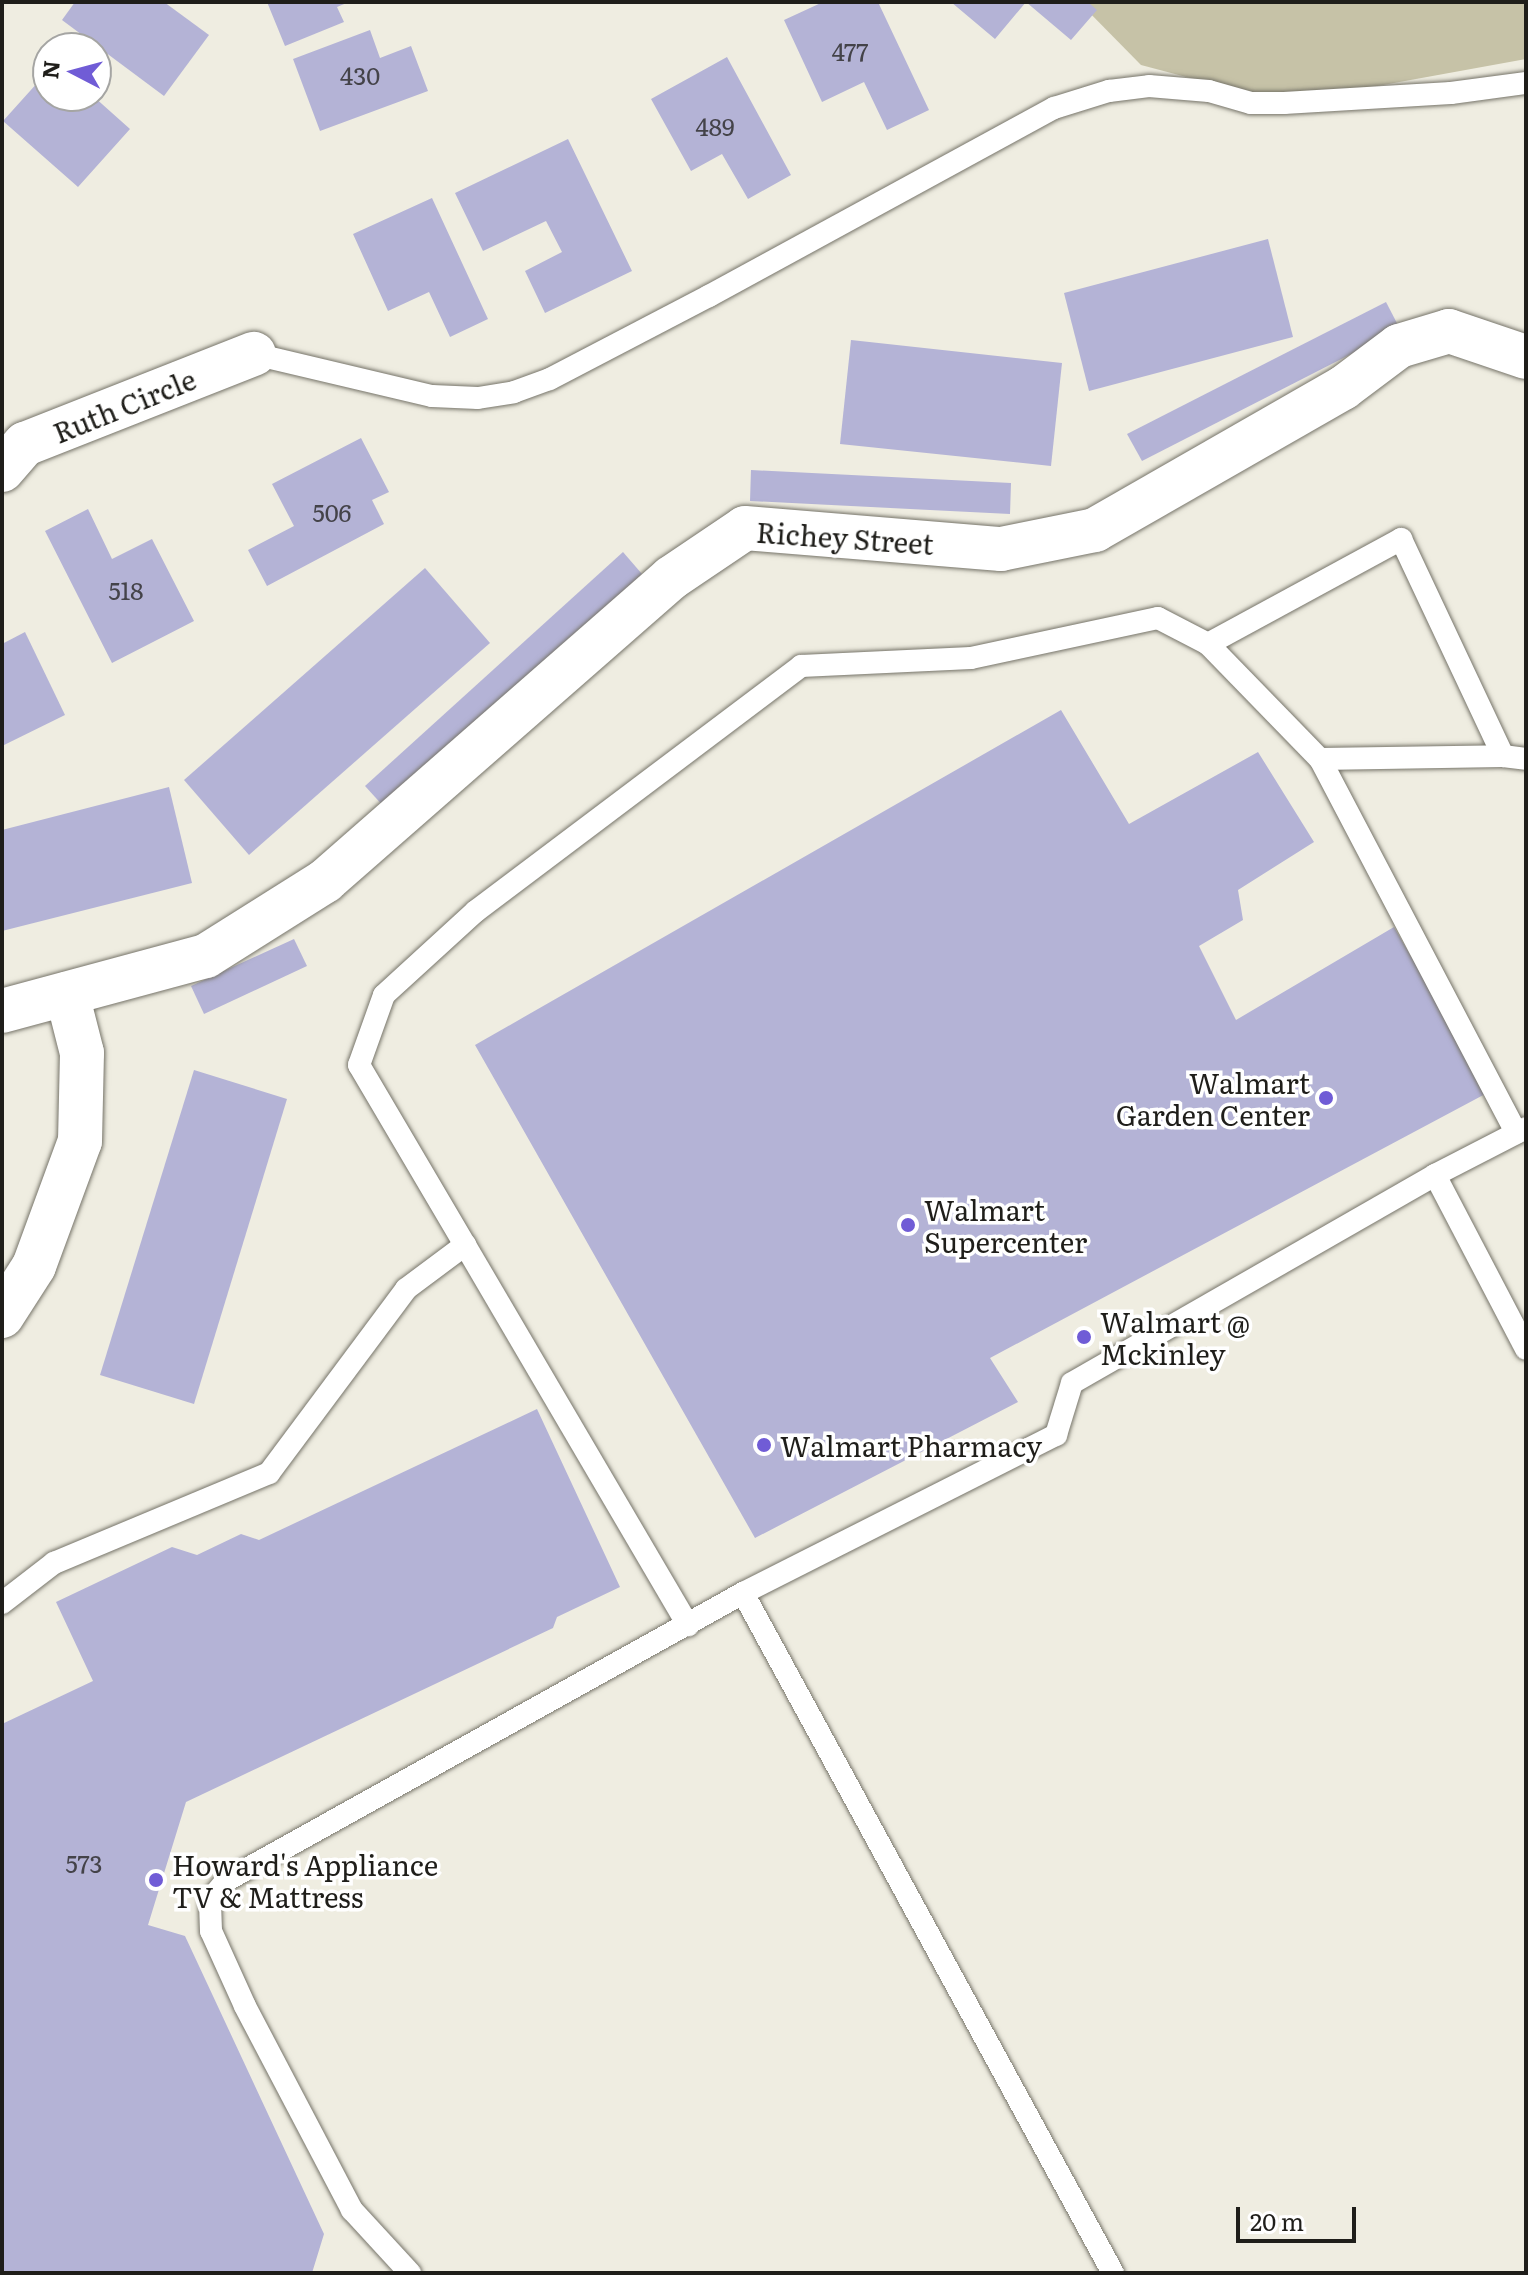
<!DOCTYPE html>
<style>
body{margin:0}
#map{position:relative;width:1528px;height:2275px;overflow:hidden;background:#efede1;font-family:Literata,serif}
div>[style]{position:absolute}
.green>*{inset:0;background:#c6c2a7}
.building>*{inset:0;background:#b4b3d6}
.roads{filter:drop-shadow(0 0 2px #767469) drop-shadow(0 0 2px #767469)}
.lane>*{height:22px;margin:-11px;padding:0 11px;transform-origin:11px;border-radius:11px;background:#fff}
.street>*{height:44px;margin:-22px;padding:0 22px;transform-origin:22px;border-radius:22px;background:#fff}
.dots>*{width:22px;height:22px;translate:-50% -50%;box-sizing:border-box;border:4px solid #fff;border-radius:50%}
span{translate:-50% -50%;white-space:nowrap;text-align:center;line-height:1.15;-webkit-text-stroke:7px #fff;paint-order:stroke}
.number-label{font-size:24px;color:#444349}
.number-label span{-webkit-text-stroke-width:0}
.street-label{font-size:28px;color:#1f1e1a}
.poi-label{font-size:28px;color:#1f1e1a}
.right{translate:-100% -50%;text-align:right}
.left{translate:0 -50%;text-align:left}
.frame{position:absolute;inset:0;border:4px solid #1f1e1a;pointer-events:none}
.north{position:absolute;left:32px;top:32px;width:80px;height:80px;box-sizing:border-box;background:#fff;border:2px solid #a5a5a3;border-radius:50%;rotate:276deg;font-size:22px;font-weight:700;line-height:32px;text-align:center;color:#1f1e1a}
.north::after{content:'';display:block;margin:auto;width:28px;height:36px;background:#705cd6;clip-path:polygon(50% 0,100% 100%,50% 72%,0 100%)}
.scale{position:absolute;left:1236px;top:2207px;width:120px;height:36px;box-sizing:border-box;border:4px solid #1f1e1a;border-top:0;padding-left:10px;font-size:24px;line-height:28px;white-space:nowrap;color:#1f1e1a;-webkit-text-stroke:6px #fff;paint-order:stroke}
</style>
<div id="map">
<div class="green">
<div style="clip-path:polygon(1079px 2px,1526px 2px,1526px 59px,1284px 103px,1141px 65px)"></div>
</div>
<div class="building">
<div style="clip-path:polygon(75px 2px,164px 2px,209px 35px,164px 96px,62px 20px)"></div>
<div style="clip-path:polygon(267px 2px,349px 2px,337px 7px,344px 22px,285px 46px)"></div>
<div style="clip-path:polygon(823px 2px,878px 2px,929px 110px,887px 130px,864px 82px,822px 102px,784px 20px)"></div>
<div style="clip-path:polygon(951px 2px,1088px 2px,1097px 10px,1071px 40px,1026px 2px,995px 39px)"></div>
<div style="clip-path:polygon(370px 30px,380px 58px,411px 46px,428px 91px,320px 131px,293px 59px)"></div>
<div style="clip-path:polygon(727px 57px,791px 175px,748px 199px,722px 154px,691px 171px,651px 99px)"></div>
<div style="clip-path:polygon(48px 71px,48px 96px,93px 96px,130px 129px,78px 187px,3px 121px)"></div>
<div style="clip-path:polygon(568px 139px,632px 271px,545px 313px,525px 271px,562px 252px,546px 221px,483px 251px,455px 193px)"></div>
<div style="clip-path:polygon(432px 198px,488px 319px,450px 337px,429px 292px,388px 311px,353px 234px)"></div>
<div style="clip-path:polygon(1268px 239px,1293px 337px,1089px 391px,1064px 293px)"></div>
<div style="clip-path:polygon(1386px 302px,1400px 329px,1142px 461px,1127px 434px)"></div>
<div style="clip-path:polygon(851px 340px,1062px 363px,1051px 466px,840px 444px)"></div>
<div style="clip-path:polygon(361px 438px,389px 492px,372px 500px,384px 524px,267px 586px,248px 550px,294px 526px,272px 484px)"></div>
<div style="clip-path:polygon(751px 470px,1011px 483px,1010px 514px,750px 501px)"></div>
<div style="clip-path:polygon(88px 509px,112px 559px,152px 539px,194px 621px,112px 663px,45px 531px)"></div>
<div style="clip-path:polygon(623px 552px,642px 574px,385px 808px,365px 786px)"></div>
<div style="clip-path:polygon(425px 568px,490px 643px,249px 855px,184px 780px)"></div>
<div style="clip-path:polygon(25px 632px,65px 715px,2px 746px,2px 644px)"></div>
<div style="clip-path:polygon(1061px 710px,1129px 824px,1258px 752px,1314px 842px,1238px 890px,1243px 920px,1199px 946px,1236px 1020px,1394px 927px,1489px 1092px,990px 1358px,1018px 1402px,755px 1538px,475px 1045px)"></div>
<div style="clip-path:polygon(169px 787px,192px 883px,2px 931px,2px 830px)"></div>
<div style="clip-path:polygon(294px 939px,307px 966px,204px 1014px,191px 986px)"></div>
<div style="clip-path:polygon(194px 1070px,287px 1099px,194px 1404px,100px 1375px)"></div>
<div style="clip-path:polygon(537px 1409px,620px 1587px,557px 1617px,553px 1628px,186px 1802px,148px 1925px,185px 1936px,324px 2234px,312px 2273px,2px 2273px,2px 1724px,93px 1681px,56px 1602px,172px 1547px,197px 1555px,241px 1534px,259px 1540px)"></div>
</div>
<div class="roads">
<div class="lane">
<div style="left:254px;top:354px;width:183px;rotate:13.3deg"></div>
<div style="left:432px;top:396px;width:46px;rotate:2.5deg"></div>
<div style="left:478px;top:398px;width:36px;rotate:-9deg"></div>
<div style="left:514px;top:392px;width:38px;rotate:-20deg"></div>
<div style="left:550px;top:379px;width:179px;rotate:-27.6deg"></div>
<div style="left:709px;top:296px;width:393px;rotate:-28.6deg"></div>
<div style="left:1054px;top:108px;width:58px;rotate:-17.2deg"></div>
<div style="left:1109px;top:91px;width:40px;rotate:-7.1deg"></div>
<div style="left:1149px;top:86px;width:60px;rotate:4.8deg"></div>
<div style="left:1209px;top:91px;width:44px;rotate:15.9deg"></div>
<div style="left:1251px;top:103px;width:33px"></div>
<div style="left:1284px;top:103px;width:167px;rotate:-3.4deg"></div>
<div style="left:1451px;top:93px;width:76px;rotate:-7.6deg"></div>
<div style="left:1208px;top:644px;width:161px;rotate:45.8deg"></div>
<div style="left:1320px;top:759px;width:183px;rotate:-0.9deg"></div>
<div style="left:1320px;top:759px;width:422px;rotate:62.3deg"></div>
<div style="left:1435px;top:1175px;width:196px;rotate:62.4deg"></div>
<div style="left:465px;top:1245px;width:441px;rotate:59.6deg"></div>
<div style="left:743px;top:1593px;width:774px;rotate:61.45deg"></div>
<div style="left:2px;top:1603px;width:66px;rotate:-37.6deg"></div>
<div style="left:54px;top:1563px;width:233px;rotate:-22.7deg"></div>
<div style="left:269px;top:1473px;width:229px;rotate:-53.3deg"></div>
<div style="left:406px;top:1289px;width:74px;rotate:-36.7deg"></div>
<div style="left:465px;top:1245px;width:209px;rotate:-120.5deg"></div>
<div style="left:359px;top:1065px;width:74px;rotate:-70.3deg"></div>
<div style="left:384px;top:995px;width:125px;rotate:-42.4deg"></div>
<div style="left:476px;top:911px;width:407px;rotate:-37deg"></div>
<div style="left:801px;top:666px;width:170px;rotate:-2.7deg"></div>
<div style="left:971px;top:658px;width:191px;rotate:-12.1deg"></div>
<div style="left:1158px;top:618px;width:56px;rotate:27.5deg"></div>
<div style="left:1208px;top:644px;width:220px;rotate:-28.5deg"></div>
<div style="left:1401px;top:539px;width:240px;rotate:64.8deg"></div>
<div style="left:1503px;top:756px;width:23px;rotate:7deg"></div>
<div style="left:410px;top:2273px;width:86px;rotate:-132.6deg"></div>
<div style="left:352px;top:2210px;width:230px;rotate:-117.7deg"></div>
<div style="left:245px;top:2006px;width:82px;rotate:-114.4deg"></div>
<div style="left:211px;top:1931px;width:31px;rotate:-92deg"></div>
<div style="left:210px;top:1900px;width:26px;rotate:-50deg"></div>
<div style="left:227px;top:1880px;width:590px;rotate:-29.08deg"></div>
<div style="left:743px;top:1593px;width:351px;rotate:-26.8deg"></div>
<div style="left:1056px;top:1435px;width:54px;rotate:-72.9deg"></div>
<div style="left:1072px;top:1383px;width:418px;rotate:-29.8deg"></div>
<div style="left:1435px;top:1175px;width:102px;rotate:-27.3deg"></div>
</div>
<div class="street">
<div style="left:2px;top:470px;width:35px;rotate:-49deg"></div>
<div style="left:25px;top:444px;width:246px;rotate:-21.5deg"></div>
<div style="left:2px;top:1011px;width:211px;rotate:-15.1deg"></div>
<div style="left:206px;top:956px;width:141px;rotate:-32.2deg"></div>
<div style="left:325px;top:881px;width:460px;rotate:-41.2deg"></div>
<div style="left:671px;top:578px;width:89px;rotate:-34deg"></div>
<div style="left:745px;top:528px;width:257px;rotate:4.7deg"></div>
<div style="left:1001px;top:549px;width:96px;rotate:-11.4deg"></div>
<div style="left:1095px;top:530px;width:286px;rotate:-29.8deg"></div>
<div style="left:1343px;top:388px;width:70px;rotate:-36.9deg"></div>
<div style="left:1399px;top:346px;width:52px;rotate:-16.7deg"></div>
<div style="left:1449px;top:331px;width:81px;rotate:18.7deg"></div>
<div style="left:2px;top:1316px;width:59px;rotate:-57.4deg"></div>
<div style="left:34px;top:1266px;width:133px;rotate:-69.8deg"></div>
<div style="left:80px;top:1141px;width:88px;rotate:-88.7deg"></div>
<div style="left:82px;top:1053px;width:61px;rotate:-104.3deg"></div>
</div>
</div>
<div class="dots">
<div style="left:1326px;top:1098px;background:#705cd6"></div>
<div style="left:908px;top:1225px;background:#705cd6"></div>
<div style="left:1084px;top:1337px;background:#705cd6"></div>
<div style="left:764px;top:1445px;background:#705cd6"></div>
<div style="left:156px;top:1880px;background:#705cd6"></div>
</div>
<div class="number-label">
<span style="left:850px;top:51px">477</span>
<span style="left:360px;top:75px">430</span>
<span style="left:715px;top:126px">489</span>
<span style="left:332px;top:512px">506</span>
<span style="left:126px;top:590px">518</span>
<span style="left:84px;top:1863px">573</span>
</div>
<div class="street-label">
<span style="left:124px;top:405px;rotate:-22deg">Ruth Circle</span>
<span style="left:845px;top:537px;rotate:4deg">Richey Street</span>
</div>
<div class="poi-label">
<span class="right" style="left:1310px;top:1098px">Walmart<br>Garden Center</span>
<span class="left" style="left:924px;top:1225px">Walmart<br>Supercenter</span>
<span class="left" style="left:1100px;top:1337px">Walmart @<br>Mckinley</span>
<span class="left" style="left:780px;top:1445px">Walmart Pharmacy</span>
<span class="left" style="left:172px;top:1880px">Howard's Appliance<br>TV &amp; Mattress</span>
</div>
<div class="frame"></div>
<div class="north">N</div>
<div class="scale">20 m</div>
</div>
